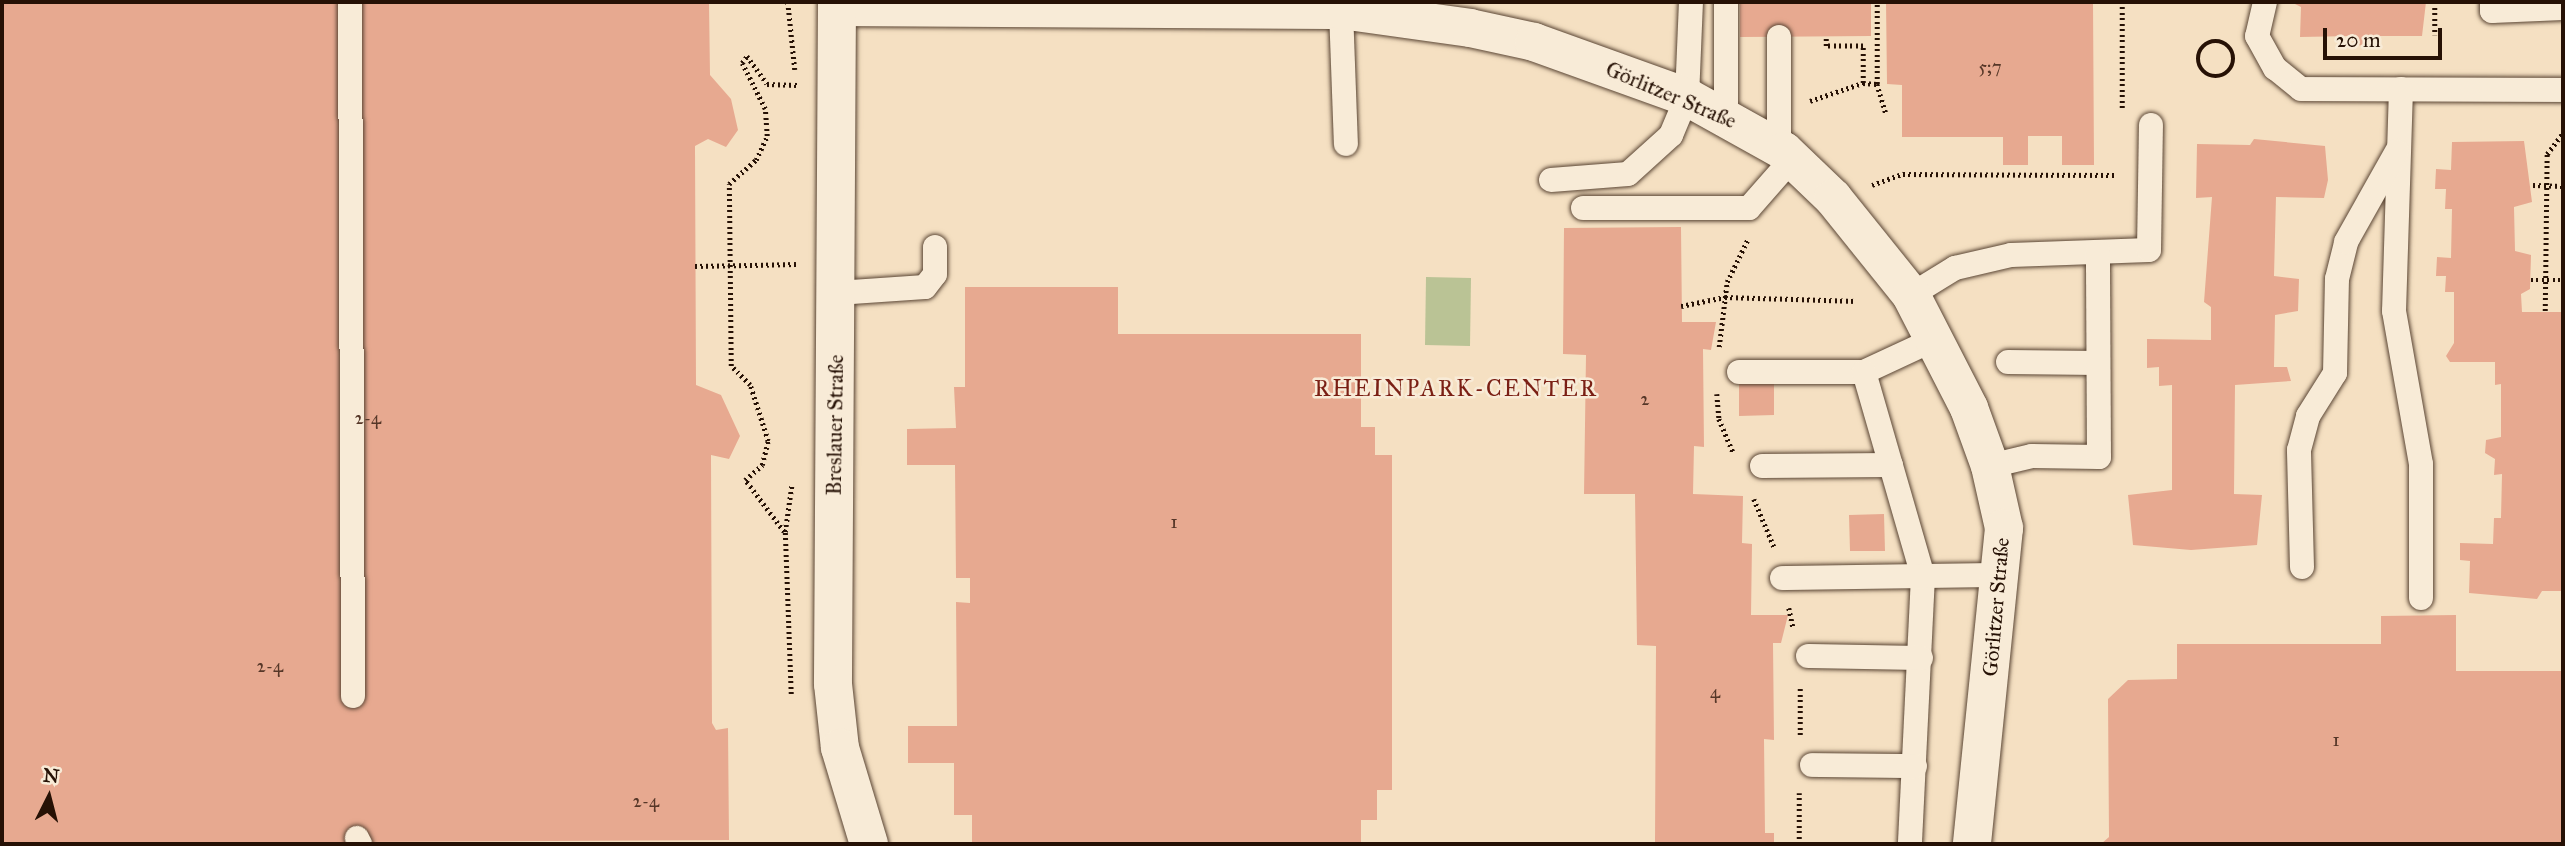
<!DOCTYPE html>
<meta charset="utf-8">
<style>
body{margin:0}
#map{position:relative;width:2565px;height:846px;overflow:hidden;background:#f5e0c2;font-family:"IM FELL Great Primer",serif}
div>[style]{position:absolute}
.green>*{inset:0;background:#bac395}
.building>*{inset:0;background:#e7a990}
.path>*{height:4.5px;margin-top:-2.25px;transform-origin:0;background:repeating-linear-gradient(90deg,#261105 0 2px,transparent 0 5.5px)}
.path>.ring{margin:-2.25px;padding:0;box-sizing:content-box;background:none;border:4.5px solid #261105;border-radius:50%}
.roads{filter:drop-shadow(0 0 2px #5a4534) drop-shadow(0 0 2px #5a4534)}
.lane>*{height:24px;margin:-12px;padding:0 12px;transform-origin:12px;border-radius:12px;background:#f8ebd7}
.street>*{height:38px;margin:-19px;padding:0 19px;transform-origin:19px;border-radius:19px;background:#f8ebd7}
.secondary>*{height:38px;margin:-19px;padding:0 19px;transform-origin:19px;border-radius:19px;background:#f8ebd7}
span{translate:-50% -50%;white-space:nowrap;text-align:center;line-height:1.15;-webkit-text-stroke:5px #f8ebd7;paint-order:stroke}
.number-label{font-size:18px;color:#563728}
.number-label span{-webkit-text-stroke-width:0}
.street-label{font-size:21px;color:#261105}
.neighbourhood-label{font-size:23px;color:#7a1f14;letter-spacing:2px}
.frame{position:absolute;inset:0;border:4px solid #261105;pointer-events:none}
.north{position:absolute;left:14px;top:762px;width:70px;height:70px;-webkit-text-stroke:5px #f8ebd7;paint-order:stroke;rotate:6deg;font-size:19px;font-weight:700;line-height:28px;text-align:center;color:#261105}
.north::after{content:'';display:block;margin:auto;width:24px;height:32px;background:#261105;clip-path:polygon(50% 0,100% 100%,50% 72%,0 100%)}
.scale{position:absolute;left:2323px;top:28px;width:119px;height:32px;box-sizing:border-box;border:4px solid #261105;border-top:0;padding-left:9px;font-size:21px;line-height:24px;white-space:nowrap;color:#261105;-webkit-text-stroke:5px #f8ebd7;paint-order:stroke}
</style>
<div id="map">
<div class="green">
<div style="clip-path:polygon(1426px 277px,1471px 278px,1470px 346px,1425px 345px)"></div>
</div>
<div class="building">
<div style="clip-path:polygon(2px 2px,709px 2px,710px 75px,731px 99px,738px 130px,726px 147px,708px 139px,695px 146px,696px 385px,721px 395px,740px 436px,729px 459px,711px 455px,712px 723px,716px 730px,728px 728px,729px 840px,2px 844px)"></div>
<div style="clip-path:polygon(1740px 2px,1871px 2px,1871px 36px,1740px 37px)"></div>
<div style="clip-path:polygon(1886px 2px,2093px 2px,2094px 165px,2062px 165px,2062px 136px,2028px 136px,2028px 165px,2003px 165px,2003px 137px,1902px 137px,1902px 85px,1887px 84px)"></div>
<div style="clip-path:polygon(2291px 2px,2426px 2px,2422px 36px,2380px 36px,2376px 46px,2354px 45px,2352px 36px,2300px 37px,2301px 7px)"></div>
<div style="clip-path:polygon(2254px 139px,2325px 146px,2328px 180px,2324px 198px,2276px 197px,2274px 276px,2299px 279px,2298px 311px,2275px 315px,2274px 367px,2287px 367px,2291px 381px,2235px 385px,2234px 494px,2262px 495px,2257px 545px,2191px 550px,2133px 545px,2128px 495px,2172px 490px,2172px 385px,2159px 386px,2159px 367px,2147px 368px,2147px 339px,2211px 340px,2211px 307px,2204px 302px,2212px 197px,2196px 198px,2197px 144px,2250px 145px)"></div>
<div style="clip-path:polygon(2524px 141px,2532px 202px,2514px 207px,2515px 251px,2531px 255px,2530px 289px,2521px 294px,2522px 312px,2563px 312px,2563px 591px,2542px 591px,2537px 599px,2469px 593px,2470px 561px,2460px 560px,2460px 543px,2493px 544px,2494px 518px,2501px 518px,2502px 474px,2494px 475px,2495px 459px,2485px 453px,2486px 440px,2501px 437px,2501px 384px,2495px 385px,2495px 362px,2450px 362px,2446px 356px,2454px 343px,2454px 292px,2445px 292px,2446px 276px,2436px 276px,2437px 257px,2451px 258px,2452px 209px,2445px 209px,2446px 189px,2435px 189px,2436px 169px,2451px 170px,2452px 142px)"></div>
<div style="clip-path:polygon(1681px 227px,1682px 322px,1716px 322px,1711px 350px,1703px 349px,1704px 447px,1694px 446px,1693px 494px,1743px 496px,1742px 543px,1752px 544px,1751px 615px,1788px 615px,1781px 643px,1773px 643px,1774px 740px,1764px 739px,1765px 833px,1774px 833px,1774px 844px,1655px 844px,1656px 646px,1637px 645px,1635px 494px,1584px 494px,1586px 355px,1563px 354px,1564px 228px)"></div>
<div style="clip-path:polygon(965px 287px,1118px 287px,1118px 334px,1361px 334px,1361px 427px,1375px 427px,1375px 455px,1392px 455px,1392px 790px,1377px 790px,1377px 820px,1361px 820px,1361px 844px,972px 844px,972px 815px,954px 815px,954px 763px,908px 763px,908px 726px,957px 726px,956px 602px,970px 603px,970px 578px,956px 578px,955px 465px,907px 465px,907px 429px,956px 428px,954px 387px,965px 387px)"></div>
<div style="clip-path:polygon(1774px 380px,1774px 415px,1739px 416px,1739px 381px)"></div>
<div style="clip-path:polygon(1884px 514px,1885px 551px,1850px 551px,1849px 515px)"></div>
<div style="clip-path:polygon(2456px 615px,2456px 671px,2563px 671px,2563px 844px,2101px 844px,2109px 837px,2108px 699px,2128px 680px,2177px 679px,2177px 644px,2381px 644px,2381px 616px)"></div>
</div>
<div class="path">
<div style="left:788px;top:2px;width:68px;rotate:84.1deg"></div>
<div style="left:2435px;top:2px;width:33px;rotate:90deg"></div>
<div class="ring" style="left:2198px;top:41px;width:31.5px;height:31.5px"></div>
<div style="left:1863px;top:83px;width:14px;rotate:4deg"></div>
<div style="left:1877px;top:84px;width:31px;rotate:73deg"></div>
<div style="left:1877px;top:84px;width:82px;rotate:-90deg"></div>
<div style="left:1810px;top:101px;width:56px;rotate:-18.8deg"></div>
<div style="left:1863px;top:83px;width:37px;rotate:-90deg"></div>
<div style="left:1863px;top:46px;width:37px;rotate:180deg"></div>
<div style="left:1826px;top:46px;width:10px;rotate:-90deg"></div>
<div style="left:2122px;top:108px;width:106px;rotate:-90deg"></div>
<div style="left:1872px;top:185px;width:33px;rotate:-20deg"></div>
<div style="left:1903px;top:174px;width:214px;rotate:0.3deg"></div>
<div style="left:2533px;top:185px;width:30px;rotate:2deg"></div>
<div style="left:695px;top:266px;width:101px;rotate:-1.1deg"></div>
<div style="left:2531px;top:280px;width:32px"></div>
<div style="left:1681px;top:306px;width:45px;rotate:-11.6deg"></div>
<div style="left:1725px;top:297px;width:131px;rotate:1.7deg"></div>
<div style="left:2545px;top:311px;width:157px;rotate:-89.3deg"></div>
<div style="left:2547px;top:154px;width:26px;rotate:-53deg"></div>
<div style="left:1719px;top:347px;width:65px;rotate:-83deg"></div>
<div style="left:1727px;top:282px;width:48px;rotate:-64deg"></div>
<div style="left:1717px;top:394px;width:25px;rotate:85deg"></div>
<div style="left:1719px;top:419px;width:36px;rotate:67deg"></div>
<div style="left:1754px;top:499px;width:54px;rotate:67.2deg"></div>
<div style="left:784px;top:532px;width:65px;rotate:-126.9deg"></div>
<div style="left:745px;top:480px;width:23px;rotate:-41deg"></div>
<div style="left:762px;top:465px;width:25px;rotate:-76deg"></div>
<div style="left:768px;top:441px;width:59px;rotate:-107.8deg"></div>
<div style="left:750px;top:385px;width:27px;rotate:-135deg"></div>
<div style="left:731px;top:366px;width:182px;rotate:-90.6deg"></div>
<div style="left:729px;top:184px;width:36px;rotate:-42deg"></div>
<div style="left:756px;top:160px;width:26px;rotate:-65deg"></div>
<div style="left:767px;top:136px;width:27px;rotate:-94deg"></div>
<div style="left:765px;top:109px;width:51px;rotate:-116.6deg"></div>
<div style="left:742px;top:63px;width:9px;rotate:-54deg"></div>
<div style="left:747px;top:56px;width:34px;rotate:54deg"></div>
<div style="left:767px;top:84px;width:30px;rotate:2deg"></div>
<div style="left:1789px;top:608px;width:19px;rotate:78deg"></div>
<div style="left:791px;top:694px;width:162px;rotate:-92.1deg"></div>
<div style="left:785px;top:532px;width:49px;rotate:-81.9deg"></div>
<div style="left:1800px;top:735px;width:47px;rotate:-90deg"></div>
<div style="left:1799px;top:844px;width:51px;rotate:-90deg"></div>
</div>
<div class="roads">
<div class="lane">
<div style="left:350px;top:2px;width:694px;rotate:89.75deg"></div>
<div style="left:1726px;top:2px;width:114px;rotate:90deg"></div>
<div style="left:2265px;top:2px;width:35px;rotate:103deg"></div>
<div style="left:2257px;top:36px;width:37px;rotate:61deg"></div>
<div style="left:2275px;top:68px;width:33px;rotate:39deg"></div>
<div style="left:2301px;top:89px;width:262px;rotate:0.2deg"></div>
<div style="left:2492px;top:2px;width:9px;rotate:90deg"></div>
<div style="left:2492px;top:11px;width:71px;rotate:-2.4deg"></div>
<div style="left:1341px;top:10px;width:134px;rotate:87.9deg"></div>
<div style="left:1779px;top:37px;width:111px;rotate:90deg"></div>
<div style="left:2401px;top:89px;width:222px;rotate:91.8deg"></div>
<div style="left:2394px;top:311px;width:155px;rotate:80deg"></div>
<div style="left:2421px;top:464px;width:134px;rotate:90deg"></div>
<div style="left:1551px;top:180px;width:77px;rotate:-4.5deg"></div>
<div style="left:1628px;top:174px;width:58px;rotate:-42.2deg"></div>
<div style="left:1671px;top:135px;width:41px;rotate:-67.2deg"></div>
<div style="left:1687px;top:97px;width:95px;rotate:-87.6deg"></div>
<div style="left:1583px;top:208px;width:166px"></div>
<div style="left:1749px;top:208px;width:65px;rotate:-48.7deg"></div>
<div style="left:837px;top:293px;width:88px;rotate:-3.9deg"></div>
<div style="left:925px;top:287px;width:16px;rotate:-52deg"></div>
<div style="left:935px;top:274px;width:27px;rotate:-90deg"></div>
<div style="left:1911px;top:295px;width:52px;rotate:-31.5deg"></div>
<div style="left:1955px;top:268px;width:57px;rotate:-13.1deg"></div>
<div style="left:2011px;top:255px;width:138px;rotate:-2.1deg"></div>
<div style="left:2149px;top:250px;width:125px;rotate:-89.1deg"></div>
<div style="left:2008px;top:362px;width:90px;rotate:0.6deg"></div>
<div style="left:1739px;top:372px;width:125px"></div>
<div style="left:1864px;top:372px;width:81px;rotate:-25deg"></div>
<div style="left:1864px;top:372px;width:212px;rotate:73.9deg"></div>
<div style="left:1923px;top:576px;width:268px;rotate:92.8deg"></div>
<div style="left:1762px;top:466px;width:129px;rotate:-0.4deg"></div>
<div style="left:1990px;top:466px;width:43px;rotate:-13.4deg"></div>
<div style="left:2032px;top:456px;width:67px;rotate:0.9deg"></div>
<div style="left:2099px;top:457px;width:205px;rotate:-90.3deg"></div>
<div style="left:2302px;top:567px;width:117px;rotate:-91.5deg"></div>
<div style="left:2299px;top:450px;width:35px;rotate:-75deg"></div>
<div style="left:2308px;top:416px;width:51px;rotate:-57.9deg"></div>
<div style="left:2335px;top:373px;width:94px;rotate:-88.8deg"></div>
<div style="left:2337px;top:279px;width:38px;rotate:-76deg"></div>
<div style="left:2346px;top:242px;width:104px;rotate:-60.7deg"></div>
<div style="left:1782px;top:578px;width:217px;rotate:-0.8deg"></div>
<div style="left:1808px;top:656px;width:113px;rotate:1deg"></div>
<div style="left:1812px;top:765px;width:103px;rotate:0.6deg"></div>
<div style="left:357px;top:838px;width:7px;rotate:63deg"></div>
</div>
<div class="street">
<div style="left:837px;top:7px;width:504px;rotate:0.34deg"></div>
<div style="left:1341px;top:10px;width:130px;rotate:7.9deg"></div>
<div style="left:1470px;top:28px;width:66px;rotate:12.3deg"></div>
<div style="left:1534px;top:42px;width:163px;rotate:19.8deg"></div>
<div style="left:1687px;top:97px;width:111px;rotate:29.1deg"></div>
<div style="left:1784px;top:151px;width:68px;rotate:43.8deg"></div>
<div style="left:1833px;top:198px;width:124px;rotate:51.2deg"></div>
<div style="left:1911px;top:295px;width:127px;rotate:62.8deg"></div>
<div style="left:1969px;top:408px;width:62px;rotate:70.1deg"></div>
<div style="left:1990px;top:466px;width:64px;rotate:77.3deg"></div>
<div style="left:2004px;top:528px;width:318px;rotate:95.8deg"></div>
</div>
<div class="secondary">
<div style="left:837px;top:2px;width:682px;rotate:90.34deg"></div>
<div style="left:833px;top:684px;width:64px;rotate:83.8deg"></div>
<div style="left:840px;top:748px;width:100px;rotate:73.2deg"></div>
</div>
</div>
<div class="number-label">
<span style="left:1990px;top:67px">5;7</span>
<span style="left:1645px;top:399px">2</span>
<span style="left:368px;top:418px">2-4</span>
<span style="left:1174px;top:522px">1</span>
<span style="left:270px;top:666px">2-4</span>
<span style="left:1715px;top:692px">4</span>
<span style="left:2336px;top:740px">1</span>
<span style="left:646px;top:801px">2-4</span>
</div>
<div class="street-label">
<span style="left:1671px;top:95px;rotate:23deg">Görlitzer Straße</span>
<span style="left:835px;top:425px;rotate:-89deg">Breslauer Straße</span>
<span style="left:1996px;top:607px;rotate:-85deg">Görlitzer Straße</span>
</div>
<div class="neighbourhood-label">
<span style="left:1456px;top:388px">RHEINPARK-CENTER</span>
</div>
<div class="frame"></div>
<div class="north">N</div>
<div class="scale">20 m</div>
</div>
